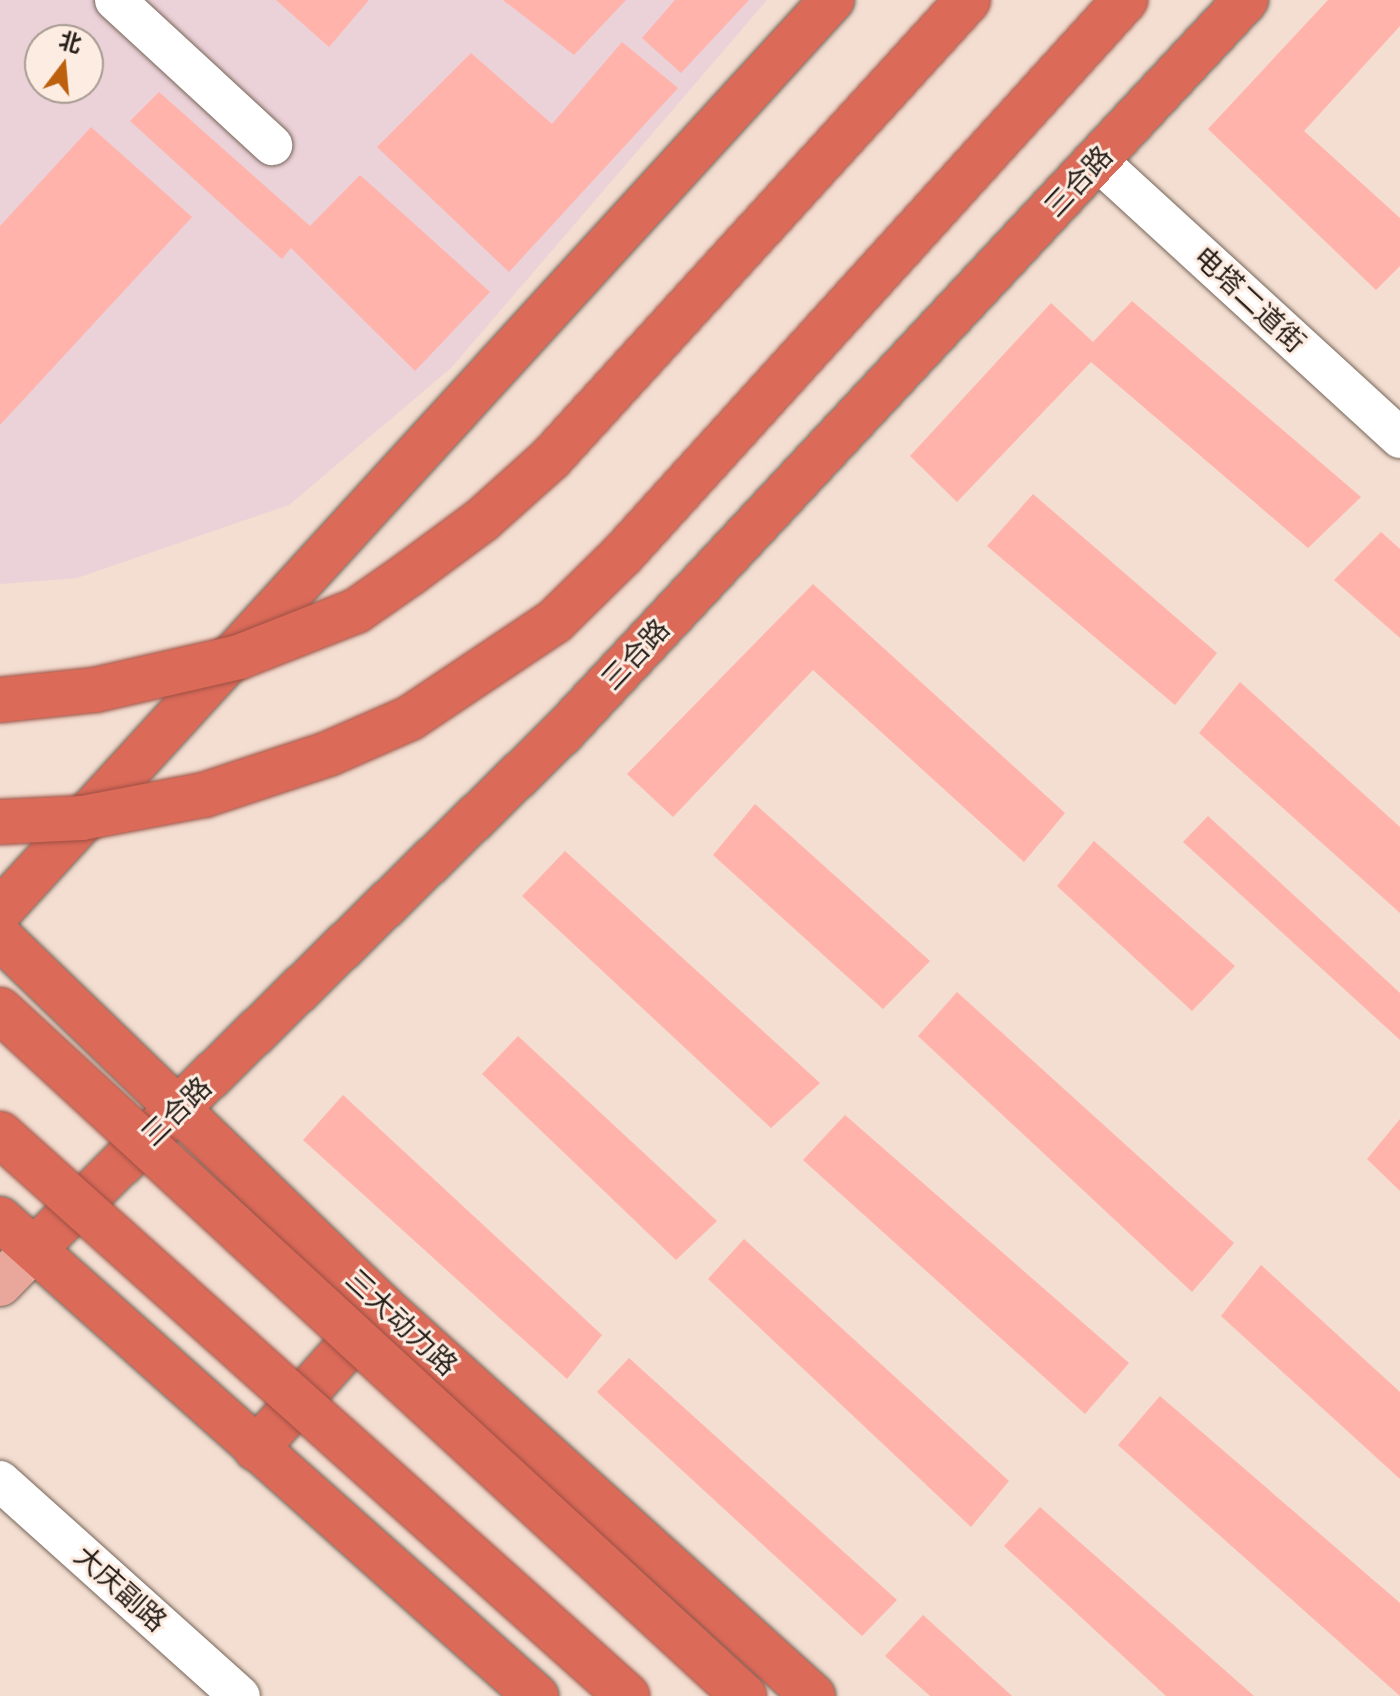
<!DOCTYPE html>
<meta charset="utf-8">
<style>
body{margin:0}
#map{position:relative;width:1400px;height:1696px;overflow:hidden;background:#f3ded1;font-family:"Varela Round","Noto Sans SC",sans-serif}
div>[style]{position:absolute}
.industrial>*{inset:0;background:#ebd1d8}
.building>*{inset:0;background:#ffb3ab}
.roads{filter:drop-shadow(0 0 2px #766458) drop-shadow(0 0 2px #766458)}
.minor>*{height:40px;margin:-20px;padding:0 20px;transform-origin:20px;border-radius:20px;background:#fff}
.major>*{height:44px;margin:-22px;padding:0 22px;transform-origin:22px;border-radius:22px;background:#e9a69b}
.highway>*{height:44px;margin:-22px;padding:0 22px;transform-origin:22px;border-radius:22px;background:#db6a59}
.bridges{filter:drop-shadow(0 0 2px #9c5043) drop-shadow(0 0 2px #9c5043)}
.highway-bridge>*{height:44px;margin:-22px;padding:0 22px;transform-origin:22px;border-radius:22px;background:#db6a59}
span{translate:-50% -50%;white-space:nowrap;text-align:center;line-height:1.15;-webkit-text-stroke:6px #fdece1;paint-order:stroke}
.street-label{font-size:28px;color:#27201b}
.north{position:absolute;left:24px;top:24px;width:80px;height:80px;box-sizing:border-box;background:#fdece1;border:2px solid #a79a92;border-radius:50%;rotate:16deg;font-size:22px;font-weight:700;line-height:32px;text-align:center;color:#27201b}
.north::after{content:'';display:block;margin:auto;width:28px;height:36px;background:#bd600e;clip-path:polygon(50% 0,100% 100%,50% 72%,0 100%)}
</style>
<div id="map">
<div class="industrial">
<div style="clip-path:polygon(evenodd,0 0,767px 0,451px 368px,289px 505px,77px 578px,0 584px,0 0,40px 40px,88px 40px,88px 88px,40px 88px,40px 40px)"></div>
</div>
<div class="building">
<div style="clip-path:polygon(276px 0,369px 0,329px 47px)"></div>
<div style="clip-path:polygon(503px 0,626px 0,574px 55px)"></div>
<div style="clip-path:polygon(675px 0,749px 0,681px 73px,642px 38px)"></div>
<div style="clip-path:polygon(1328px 0,1400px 0,1400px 26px,1304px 131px,1400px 218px,1400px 266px,1376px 290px,1208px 129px)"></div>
<div style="clip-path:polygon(622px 42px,678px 88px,509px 272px,377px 147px,471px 53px,552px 124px)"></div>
<div style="clip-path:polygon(159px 92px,310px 226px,360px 175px,490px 292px,415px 371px,291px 248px,282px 259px,130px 121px)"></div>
<div style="clip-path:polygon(91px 127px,192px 217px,0 425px,0 226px)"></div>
<div style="clip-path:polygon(1132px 301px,1361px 497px,1308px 548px,1091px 362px,957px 502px,910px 456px,1051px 303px,1093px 342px)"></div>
<div style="clip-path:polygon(1033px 494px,1217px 653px,1175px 705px,987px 546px)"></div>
<div style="clip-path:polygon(1381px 532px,1400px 549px,1400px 638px,1334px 580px)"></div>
<div style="clip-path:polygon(813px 584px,1065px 813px,1024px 862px,813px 670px,673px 817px,627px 774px)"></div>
<div style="clip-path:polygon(1240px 682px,1400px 827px,1400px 913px,1199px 733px)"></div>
<div style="clip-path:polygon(755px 804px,930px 961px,883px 1009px,713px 855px)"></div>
<div style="clip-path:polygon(1208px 816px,1400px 993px,1400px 1040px,1183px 842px)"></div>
<div style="clip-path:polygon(1094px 841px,1235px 966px,1192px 1011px,1057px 886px)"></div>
<div style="clip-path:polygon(565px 851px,820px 1083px,771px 1128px,522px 896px)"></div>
<div style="clip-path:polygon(957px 992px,1234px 1243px,1192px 1292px,918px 1036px)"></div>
<div style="clip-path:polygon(518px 1036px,717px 1221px,676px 1260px,482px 1074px)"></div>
<div style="clip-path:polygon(343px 1095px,602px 1335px,567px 1379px,303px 1140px)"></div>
<div style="clip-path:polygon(845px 1115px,1129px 1363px,1085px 1414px,803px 1160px)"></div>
<div style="clip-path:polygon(1400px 1119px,1400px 1191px,1367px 1159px)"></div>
<div style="clip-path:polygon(744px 1239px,1009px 1481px,971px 1527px,708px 1279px)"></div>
<div style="clip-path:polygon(1261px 1265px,1400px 1392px,1400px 1479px,1221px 1316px)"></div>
<div style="clip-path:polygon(629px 1358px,897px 1600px,862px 1636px,597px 1392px)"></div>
<div style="clip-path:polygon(1160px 1396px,1400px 1603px,1400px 1696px,1118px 1445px)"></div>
<div style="clip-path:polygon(1040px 1507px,1254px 1696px,1166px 1696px,1004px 1546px)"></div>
<div style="clip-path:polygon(923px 1615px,1012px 1696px,930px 1696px,885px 1656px)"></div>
</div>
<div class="roads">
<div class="minor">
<div style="left:115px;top:0;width:214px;rotate:42.7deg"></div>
<div style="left:1098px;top:161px;width:410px;rotate:42.5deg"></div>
<div style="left:0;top:1481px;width:322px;rotate:41.9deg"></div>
</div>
<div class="major">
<div style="left:0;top:1284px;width:50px;rotate:-45.8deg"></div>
</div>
<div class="highway">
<div style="left:0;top:911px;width:1234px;rotate:-47.6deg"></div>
<div style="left:0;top:937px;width:533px;rotate:44.01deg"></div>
<div style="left:383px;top:1307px;width:580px;rotate:42.13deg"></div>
<div style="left:0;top:1219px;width:718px;rotate:41.67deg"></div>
<div style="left:35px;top:1248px;width:740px;rotate:-44.34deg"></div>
<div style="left:564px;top:731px;width:1000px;rotate:-46.99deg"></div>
<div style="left:256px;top:1449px;width:188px;rotate:-48.2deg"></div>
</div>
</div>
<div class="bridges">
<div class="highway-bridge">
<div style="left:0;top:700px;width:96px;rotate:-6deg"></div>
<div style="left:95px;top:690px;width:148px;rotate:-12.9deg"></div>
<div style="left:239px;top:657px;width:126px;rotate:-21.5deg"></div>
<div style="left:356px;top:611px;width:65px;rotate:-34.9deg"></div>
<div style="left:409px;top:574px;width:91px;rotate:-36.5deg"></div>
<div style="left:482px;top:520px;width:93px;rotate:-41.9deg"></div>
<div style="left:551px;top:458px;width:619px;rotate:-47.68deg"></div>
<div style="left:0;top:822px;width:82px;rotate:-2.8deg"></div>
<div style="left:82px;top:818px;width:124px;rotate:-10.7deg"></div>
<div style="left:204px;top:795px;width:131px;rotate:-18.3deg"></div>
<div style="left:328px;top:754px;width:90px;rotate:-23.7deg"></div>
<div style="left:410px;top:718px;width:174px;rotate:-33.8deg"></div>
<div style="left:555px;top:621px;width:95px;rotate:-44.6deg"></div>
<div style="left:623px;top:554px;width:748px;rotate:-47.82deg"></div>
<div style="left:0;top:1010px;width:1012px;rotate:42.68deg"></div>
<div style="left:0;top:1134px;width:842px;rotate:41.87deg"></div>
</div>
</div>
<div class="street-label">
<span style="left:1079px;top:182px;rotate:-47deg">三合路</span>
<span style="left:1249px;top:300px;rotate:43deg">电塔二道街</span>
<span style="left:636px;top:655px;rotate:-47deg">三合路</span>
<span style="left:177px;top:1112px;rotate:-44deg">三合路</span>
<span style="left:401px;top:1323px;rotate:43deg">三大动力路</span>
<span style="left:120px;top:1589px;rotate:42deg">大庆副路</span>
</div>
<div class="north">北</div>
</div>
